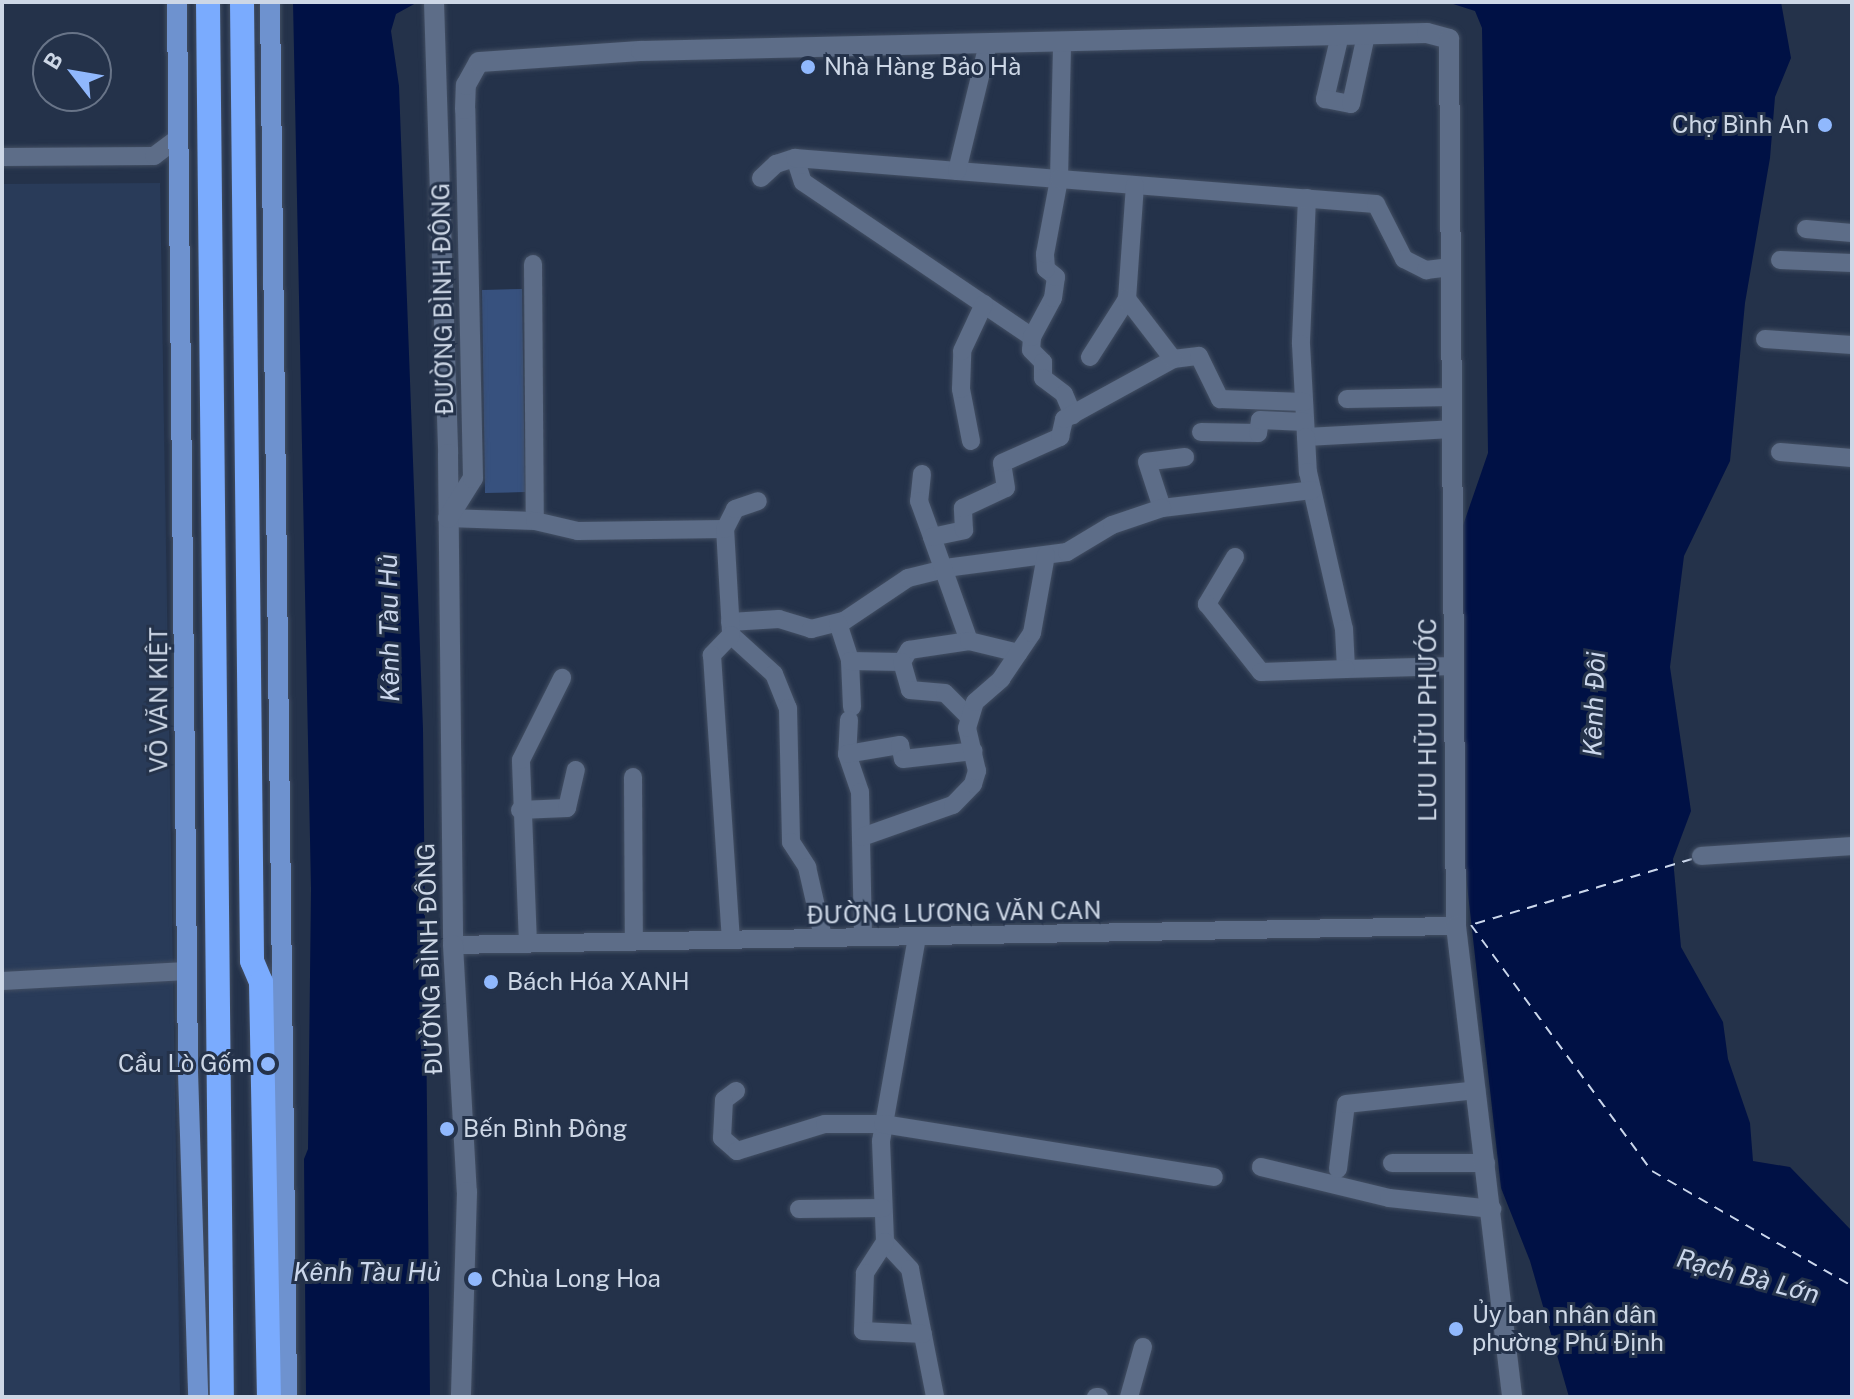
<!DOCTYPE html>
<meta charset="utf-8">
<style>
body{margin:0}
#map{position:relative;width:1854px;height:1399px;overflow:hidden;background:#24324a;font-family:"Public Sans",sans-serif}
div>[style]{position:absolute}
.built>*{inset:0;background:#293b59}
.green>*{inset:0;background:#37517e}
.water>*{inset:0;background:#001145}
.ferry>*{height:2px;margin-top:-1px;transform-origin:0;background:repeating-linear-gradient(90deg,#cbd7ec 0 10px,transparent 0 18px)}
.roads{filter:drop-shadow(0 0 2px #434f63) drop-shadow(0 0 2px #434f63)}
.street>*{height:18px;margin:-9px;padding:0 9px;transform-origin:9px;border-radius:9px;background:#5d6d88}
.secondary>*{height:20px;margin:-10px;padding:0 10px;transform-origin:10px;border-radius:10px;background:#5d6d88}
.primary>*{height:20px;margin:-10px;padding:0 10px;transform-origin:10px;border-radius:10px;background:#6e92cf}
.highway>*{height:24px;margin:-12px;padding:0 12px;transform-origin:12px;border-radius:12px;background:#7aabfe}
.dots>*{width:22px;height:22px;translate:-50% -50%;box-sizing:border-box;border:4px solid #24324a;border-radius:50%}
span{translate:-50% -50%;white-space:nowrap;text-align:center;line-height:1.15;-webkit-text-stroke:6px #24324a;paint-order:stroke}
.poi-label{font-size:24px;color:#cdd7e6}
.left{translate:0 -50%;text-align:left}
.right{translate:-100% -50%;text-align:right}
.street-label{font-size:24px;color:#cdd7e6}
.water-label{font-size:26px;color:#cbd7ec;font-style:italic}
.frame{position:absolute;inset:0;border:4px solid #cdd7e6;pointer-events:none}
.north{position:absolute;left:32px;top:32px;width:80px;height:80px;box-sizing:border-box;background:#24324a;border:2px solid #687488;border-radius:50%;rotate:301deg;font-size:22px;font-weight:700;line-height:32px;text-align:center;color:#cdd7e6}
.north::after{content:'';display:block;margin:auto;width:28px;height:36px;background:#90b8fd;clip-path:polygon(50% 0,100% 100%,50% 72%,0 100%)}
</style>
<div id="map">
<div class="built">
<div style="clip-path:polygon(160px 183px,180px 1397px,2px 1397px,2px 184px)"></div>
</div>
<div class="green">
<div style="clip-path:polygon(522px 289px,525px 492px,485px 493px,482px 290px)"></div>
</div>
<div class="water">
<div style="clip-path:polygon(293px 2px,435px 2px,416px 3px,396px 14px,391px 31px,399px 86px,423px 729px,430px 1397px,306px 1397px,304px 1159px,308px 1149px,311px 889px)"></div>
<div style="clip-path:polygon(1397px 2px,1781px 2px,1791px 58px,1775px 97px,1770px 158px,1745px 303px,1730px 461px,1684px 556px,1670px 667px,1691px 811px,1673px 859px,1681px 947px,1723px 1022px,1728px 1059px,1750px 1123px,1753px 1161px,1790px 1167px,1852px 1231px,1852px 1397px,1569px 1397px,1530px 1261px,1501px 1188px,1465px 867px,1460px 534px,1488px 453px,1482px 28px,1475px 11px,1447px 2px)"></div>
</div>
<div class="ferry">
<div style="left:1692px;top:859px;width:231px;rotate:163.4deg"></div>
<div style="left:1471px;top:925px;width:305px;rotate:53.7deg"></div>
<div style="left:1652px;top:1171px;width:231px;rotate:29.9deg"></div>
</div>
<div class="roads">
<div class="street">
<div style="left:1340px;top:35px;width:66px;rotate:103.2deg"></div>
<div style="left:1325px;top:99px;width:26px;rotate:11deg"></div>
<div style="left:1351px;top:104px;width:71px;rotate:-77.7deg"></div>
<div style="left:2px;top:157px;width:152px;rotate:-0.4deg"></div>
<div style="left:154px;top:156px;width:31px;rotate:-37deg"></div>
<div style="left:795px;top:158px;width:25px;rotate:72deg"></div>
<div style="left:803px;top:182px;width:277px;rotate:34.1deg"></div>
<div style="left:1032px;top:337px;width:13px;rotate:94deg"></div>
<div style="left:1031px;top:350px;width:17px;rotate:45deg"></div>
<div style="left:1043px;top:362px;width:16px;rotate:90deg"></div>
<div style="left:1043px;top:378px;width:26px;rotate:37deg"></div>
<div style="left:1064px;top:394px;width:23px;rotate:67deg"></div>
<div style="left:957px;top:171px;width:102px;rotate:4.5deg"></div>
<div style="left:1059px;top:179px;width:137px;rotate:-88.7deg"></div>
<div style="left:761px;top:178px;width:21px;rotate:-43deg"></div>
<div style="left:776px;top:164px;width:20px;rotate:-18deg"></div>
<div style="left:795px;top:158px;width:163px;rotate:4.6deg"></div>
<div style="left:957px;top:171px;width:131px;rotate:-76.3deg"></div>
<div style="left:1307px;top:198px;width:146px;rotate:92.4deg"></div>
<div style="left:1301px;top:344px;width:93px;rotate:86.9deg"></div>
<div style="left:1306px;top:437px;width:146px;rotate:-3.1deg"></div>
<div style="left:1806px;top:229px;width:46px;rotate:5deg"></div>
<div style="left:1780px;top:260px;width:72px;rotate:2.4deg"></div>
<div style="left:533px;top:264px;width:257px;rotate:89.6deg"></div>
<div style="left:1032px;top:337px;width:44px;rotate:-61.7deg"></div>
<div style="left:1053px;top:298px;width:21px;rotate:-82deg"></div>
<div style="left:1056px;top:277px;width:13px;rotate:-141deg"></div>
<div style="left:1046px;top:269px;width:15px;rotate:-94deg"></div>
<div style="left:1045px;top:254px;width:76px;rotate:-79.4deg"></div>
<div style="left:1059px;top:179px;width:318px;rotate:4.5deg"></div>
<div style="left:1376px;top:204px;width:62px;rotate:63deg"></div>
<div style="left:1404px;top:259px;width:25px;rotate:27deg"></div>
<div style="left:1426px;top:270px;width:25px;rotate:-7deg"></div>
<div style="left:1765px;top:339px;width:87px;rotate:3.9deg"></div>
<div style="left:1090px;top:357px;width:69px;rotate:-57.5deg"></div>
<div style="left:1127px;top:299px;width:114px;rotate:-86deg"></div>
<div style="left:1173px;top:359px;width:26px;rotate:-7deg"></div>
<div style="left:1199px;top:356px;width:48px;rotate:64deg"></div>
<div style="left:1220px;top:399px;width:84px;rotate:2deg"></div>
<div style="left:1347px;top:399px;width:105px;rotate:-1.1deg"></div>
<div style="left:1201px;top:432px;width:57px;rotate:1deg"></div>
<div style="left:1258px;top:433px;width:13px;rotate:-81deg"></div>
<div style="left:1260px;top:420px;width:45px;rotate:2.5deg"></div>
<div style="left:1306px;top:437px;width:35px;rotate:87deg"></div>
<div style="left:1308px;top:472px;width:161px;rotate:77.1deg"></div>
<div style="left:1344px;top:629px;width:40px;rotate:87.1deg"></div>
<div style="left:1346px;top:669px;width:108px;rotate:-1.6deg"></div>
<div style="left:971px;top:441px;width:53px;rotate:-100.9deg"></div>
<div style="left:961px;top:389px;width:38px;rotate:-88deg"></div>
<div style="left:962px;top:351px;width:52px;rotate:-64.9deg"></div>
<div style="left:1780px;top:452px;width:72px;rotate:4.8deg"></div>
<div style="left:1185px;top:457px;width:38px;rotate:173deg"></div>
<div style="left:1147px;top:462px;width:48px;rotate:71.9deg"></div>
<div style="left:1162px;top:508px;width:151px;rotate:-6.8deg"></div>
<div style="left:922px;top:474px;width:27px;rotate:96deg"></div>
<div style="left:919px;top:501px;width:38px;rotate:70deg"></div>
<div style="left:448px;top:518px;width:87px;rotate:2deg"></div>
<div style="left:535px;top:521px;width:44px;rotate:13.1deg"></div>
<div style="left:578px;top:531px;width:147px;rotate:-0.8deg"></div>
<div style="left:1235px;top:557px;width:55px;rotate:120.8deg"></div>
<div style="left:1207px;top:604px;width:87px;rotate:51.5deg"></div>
<div style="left:1261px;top:672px;width:85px;rotate:-2deg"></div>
<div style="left:730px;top:622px;width:49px;rotate:-3.5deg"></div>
<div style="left:779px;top:619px;width:34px;rotate:17deg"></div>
<div style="left:811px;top:629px;width:34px;rotate:-14deg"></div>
<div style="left:844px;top:621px;width:77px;rotate:-33.9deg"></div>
<div style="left:908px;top:578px;width:46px;rotate:-13.7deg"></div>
<div style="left:953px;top:567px;width:115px;rotate:-7.5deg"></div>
<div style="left:1067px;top:552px;width:52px;rotate:-31deg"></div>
<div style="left:1112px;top:525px;width:53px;rotate:-18.8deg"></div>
<div style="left:838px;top:623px;width:40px;rotate:72deg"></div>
<div style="left:850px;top:661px;width:46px;rotate:87.5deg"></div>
<div style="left:731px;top:632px;width:103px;rotate:-93.3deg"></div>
<div style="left:725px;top:529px;width:22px;rotate:-63deg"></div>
<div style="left:735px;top:509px;width:24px;rotate:-19deg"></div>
<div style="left:731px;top:635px;width:58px;rotate:42.2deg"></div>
<div style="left:774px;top:674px;width:37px;rotate:68deg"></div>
<div style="left:788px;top:708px;width:134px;rotate:88.7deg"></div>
<div style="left:791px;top:842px;width:30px;rotate:57deg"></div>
<div style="left:807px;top:867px;width:72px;rotate:77.1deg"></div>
<div style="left:731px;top:635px;width:28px;rotate:134deg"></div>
<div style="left:712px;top:655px;width:285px;rotate:86.2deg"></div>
<div style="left:969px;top:641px;width:110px;rotate:-109.6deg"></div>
<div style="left:932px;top:537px;width:33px;rotate:-12deg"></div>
<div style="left:964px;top:530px;width:22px;rotate:-93deg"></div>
<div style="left:963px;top:508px;width:47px;rotate:-24.9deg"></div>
<div style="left:1006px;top:488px;width:25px;rotate:-99deg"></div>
<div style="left:1002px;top:463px;width:64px;rotate:-24.1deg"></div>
<div style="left:1060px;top:437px;width:18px;rotate:-77deg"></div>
<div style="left:1064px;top:419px;width:124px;rotate:-28.8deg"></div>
<div style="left:1173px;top:359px;width:76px;rotate:-127.5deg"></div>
<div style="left:850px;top:661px;width:52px;rotate:1.1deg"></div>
<div style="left:902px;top:662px;width:14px;rotate:-60deg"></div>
<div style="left:909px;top:650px;width:61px;rotate:-8.5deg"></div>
<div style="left:969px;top:641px;width:51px;rotate:13.5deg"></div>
<div style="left:902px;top:662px;width:29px;rotate:74deg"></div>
<div style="left:910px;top:690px;width:35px;rotate:5deg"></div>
<div style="left:945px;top:693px;width:35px;rotate:45deg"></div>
<div style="left:849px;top:720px;width:34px;rotate:93deg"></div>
<div style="left:847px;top:754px;width:40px;rotate:71.1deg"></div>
<div style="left:860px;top:792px;width:145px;rotate:88.8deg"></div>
<div style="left:847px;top:754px;width:54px;rotate:-9.6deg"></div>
<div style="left:900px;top:745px;width:14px;rotate:78deg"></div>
<div style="left:903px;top:759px;width:71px;rotate:-6.4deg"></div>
<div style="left:633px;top:777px;width:164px;rotate:89.7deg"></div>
<div style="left:520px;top:810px;width:47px;rotate:-2.4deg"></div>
<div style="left:567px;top:808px;width:39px;rotate:-77deg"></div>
<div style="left:862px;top:837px;width:96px;rotate:-19.4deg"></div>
<div style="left:953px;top:805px;width:29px;rotate:-46deg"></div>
<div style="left:973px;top:784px;width:14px;rotate:-73deg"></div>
<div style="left:977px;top:771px;width:44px;rotate:-103.1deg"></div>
<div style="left:967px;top:728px;width:27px;rotate:-73deg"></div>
<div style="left:975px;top:702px;width:35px;rotate:-41deg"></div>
<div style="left:1001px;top:679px;width:55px;rotate:-56deg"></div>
<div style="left:1032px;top:633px;width:79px;rotate:-79.8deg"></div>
<div style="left:1701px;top:856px;width:151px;rotate:-3.8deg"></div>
<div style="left:917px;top:937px;width:207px;rotate:100deg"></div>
<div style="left:881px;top:1141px;width:101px;rotate:87.7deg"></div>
<div style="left:885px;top:1242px;width:37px;rotate:47deg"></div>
<div style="left:910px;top:1269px;width:130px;rotate:78.9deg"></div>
<div style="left:528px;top:944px;width:184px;rotate:-92.2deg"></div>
<div style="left:521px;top:760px;width:92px;rotate:-63.4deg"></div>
<div style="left:453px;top:945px;width:1003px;rotate:-1.09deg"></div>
<div style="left:2px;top:981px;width:185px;rotate:-3.1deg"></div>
<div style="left:736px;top:1091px;width:15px;rotate:143deg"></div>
<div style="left:724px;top:1100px;width:38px;rotate:93deg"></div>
<div style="left:722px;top:1138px;width:20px;rotate:41deg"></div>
<div style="left:737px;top:1151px;width:92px;rotate:-17.1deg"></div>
<div style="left:825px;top:1124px;width:58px"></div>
<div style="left:883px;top:1124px;width:335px;rotate:9.1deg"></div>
<div style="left:1392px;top:1163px;width:94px"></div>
<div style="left:1261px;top:1167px;width:132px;rotate:13.6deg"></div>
<div style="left:1389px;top:1198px;width:104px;rotate:6.1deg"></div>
<div style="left:1338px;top:1169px;width:65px;rotate:-83deg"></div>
<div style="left:1346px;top:1104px;width:131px;rotate:-6.1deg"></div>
<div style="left:799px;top:1209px;width:84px;rotate:-0.7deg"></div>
<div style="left:885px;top:1242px;width:37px;rotate:123deg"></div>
<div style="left:865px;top:1273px;width:58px;rotate:92deg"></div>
<div style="left:863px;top:1331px;width:60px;rotate:2.9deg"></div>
<div style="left:1096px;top:1397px;width:3px"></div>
<div style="left:1129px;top:1397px;width:52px;rotate:-74.4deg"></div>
</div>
<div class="secondary">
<div style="left:434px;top:2px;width:452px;rotate:88.2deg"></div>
<div style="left:448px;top:454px;width:491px;rotate:89.4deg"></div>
<div style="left:453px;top:945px;width:247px;rotate:86.8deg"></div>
<div style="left:467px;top:1192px;width:205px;rotate:91.7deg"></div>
<div style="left:448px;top:518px;width:47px;rotate:-58deg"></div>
<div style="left:473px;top:478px;width:369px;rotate:-91.2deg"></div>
<div style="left:465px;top:109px;width:24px;rotate:-88deg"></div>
<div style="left:466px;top:85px;width:26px;rotate:-61deg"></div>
<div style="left:479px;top:62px;width:162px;rotate:-3.9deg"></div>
<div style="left:641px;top:51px;width:786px;rotate:-1.31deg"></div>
<div style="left:1427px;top:33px;width:23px;rotate:15deg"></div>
<div style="left:1449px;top:39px;width:887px;rotate:89.55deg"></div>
<div style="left:1456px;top:926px;width:474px;rotate:83.2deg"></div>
</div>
<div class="primary">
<div style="left:177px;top:2px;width:1070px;rotate:89.41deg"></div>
<div style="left:188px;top:1072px;width:325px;rotate:88.2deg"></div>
<div style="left:270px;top:2px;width:1395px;rotate:89.3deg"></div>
</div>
<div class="highway">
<div style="left:208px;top:2px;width:1395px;rotate:89.43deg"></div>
<div style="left:242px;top:2px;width:959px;rotate:89.4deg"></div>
<div style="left:252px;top:961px;width:23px;rotate:67deg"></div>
<div style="left:261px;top:982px;width:415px;rotate:88.9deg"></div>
</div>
</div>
<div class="dots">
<div style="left:808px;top:67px;background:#90b8fd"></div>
<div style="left:1825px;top:125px;background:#90b8fd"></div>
<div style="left:491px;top:982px;background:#90b8fd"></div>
<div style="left:268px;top:1064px;background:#90b8fd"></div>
<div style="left:447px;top:1129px;background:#90b8fd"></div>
<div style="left:475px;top:1279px;background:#90b8fd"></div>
<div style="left:1456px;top:1329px;background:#90b8fd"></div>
</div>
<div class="poi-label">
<span class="left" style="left:824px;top:67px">Nhà Hàng Bảo Hà</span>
<span class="right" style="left:1809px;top:125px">Chợ Bình An</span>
<span class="left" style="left:507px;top:982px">Bách Hóa XANH</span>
<span class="right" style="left:252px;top:1064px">Cầu Lò Gốm</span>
<span class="left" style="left:463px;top:1129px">Bến Bình Đông</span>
<span class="left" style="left:491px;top:1279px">Chùa Long Hoa</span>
<span class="left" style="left:1472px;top:1329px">Ủy ban nhân dân<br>phường Phú Định</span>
</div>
<div class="street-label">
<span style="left:443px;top:299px;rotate:-91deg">ĐƯỜNG BÌNH ĐÔNG</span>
<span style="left:159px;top:700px;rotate:-90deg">VÕ VĂN KIỆT</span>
<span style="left:1428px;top:720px;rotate:-90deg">LƯU HỮU PHƯỚC</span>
<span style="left:954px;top:913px;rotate:-1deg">ĐƯỜNG LƯƠNG VĂN CAN</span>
<span style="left:430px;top:959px;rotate:-92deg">ĐƯỜNG BÌNH ĐÔNG</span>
</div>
<div class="water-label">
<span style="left:389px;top:628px;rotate:-91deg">Kênh Tàu Hủ</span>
<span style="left:1594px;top:704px;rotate:-88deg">Kênh Đôi</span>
<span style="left:367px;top:1272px">Kênh Tàu Hủ</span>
<span style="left:1748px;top:1276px;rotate:15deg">Rạch Bà Lớn</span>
</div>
<div class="frame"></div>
<div class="north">B</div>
</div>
